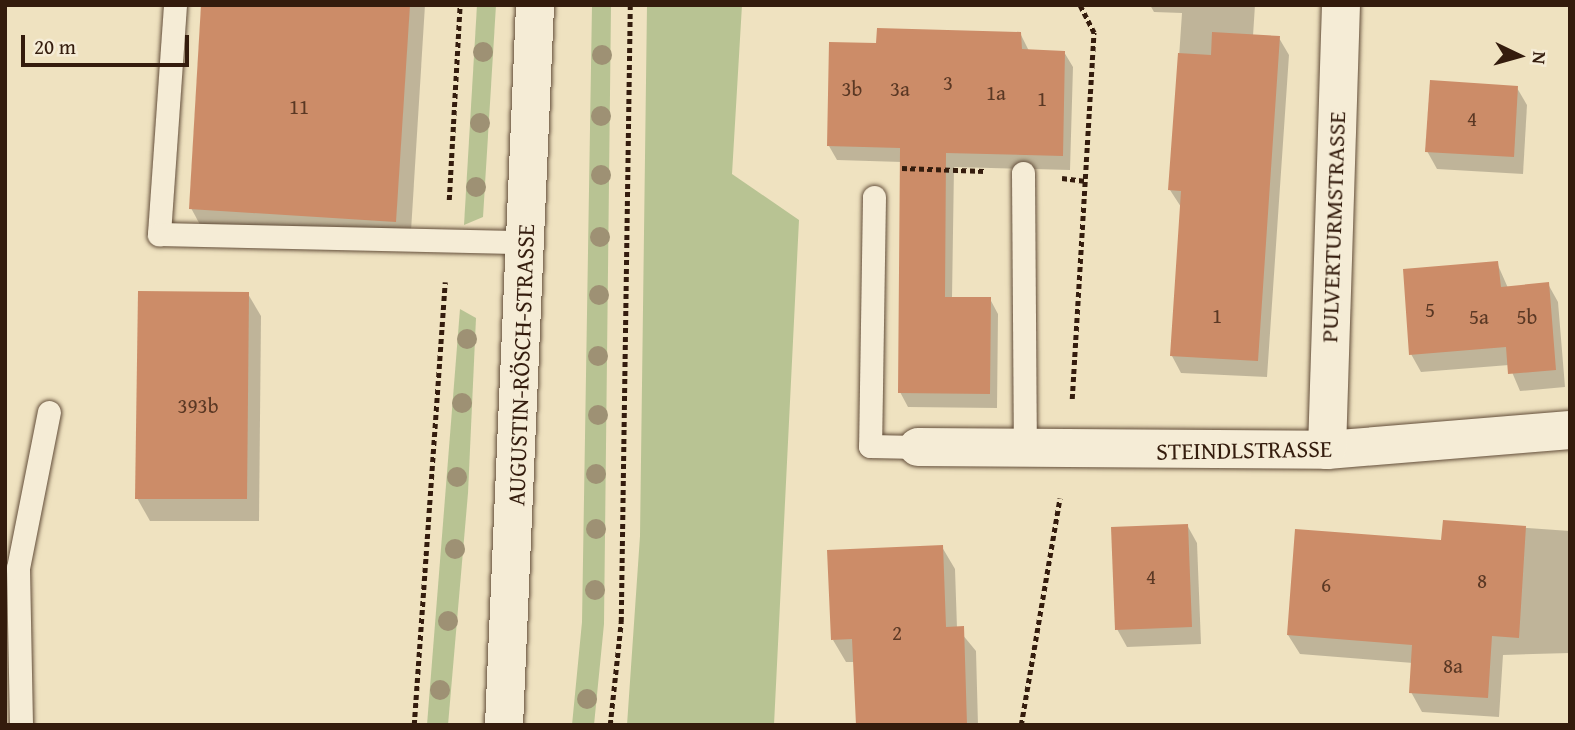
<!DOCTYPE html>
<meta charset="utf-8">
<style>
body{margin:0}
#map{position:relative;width:1575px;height:730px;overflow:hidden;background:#efe2c0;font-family:"Gentium Book Plus",serif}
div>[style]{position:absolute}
.green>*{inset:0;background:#b8c393}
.shadow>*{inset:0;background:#0003}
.building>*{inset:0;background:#cc8c68}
.path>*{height:4.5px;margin-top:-2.25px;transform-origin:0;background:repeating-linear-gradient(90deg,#341c0d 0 5px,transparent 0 8.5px)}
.roads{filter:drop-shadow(0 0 2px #634e3a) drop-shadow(0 0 2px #634e3a)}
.lane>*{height:23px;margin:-11.5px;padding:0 11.5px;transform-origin:11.5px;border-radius:11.5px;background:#f5ecd6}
.street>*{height:38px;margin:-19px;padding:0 19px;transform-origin:19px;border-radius:19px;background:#f5ecd6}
.trees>*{width:20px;height:20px;margin:-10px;border-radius:50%;background:#9e9174}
span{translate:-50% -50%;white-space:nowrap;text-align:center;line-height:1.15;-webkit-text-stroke:5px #f5ecd6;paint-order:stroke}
.number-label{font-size:21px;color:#5a3824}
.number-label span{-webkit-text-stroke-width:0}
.street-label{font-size:24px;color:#341c0d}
.frame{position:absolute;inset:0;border:7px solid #341c0d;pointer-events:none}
.north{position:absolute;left:1484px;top:21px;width:70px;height:70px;-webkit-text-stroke:5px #f5ecd6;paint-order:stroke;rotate:95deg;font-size:19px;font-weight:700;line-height:28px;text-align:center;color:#341c0d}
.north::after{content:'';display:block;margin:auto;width:24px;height:32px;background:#341c0d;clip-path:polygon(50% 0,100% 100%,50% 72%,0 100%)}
.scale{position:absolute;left:21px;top:35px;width:168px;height:32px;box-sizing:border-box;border:4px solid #341c0d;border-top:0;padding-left:9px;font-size:21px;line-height:24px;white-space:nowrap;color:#341c0d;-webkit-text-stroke:5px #f5ecd6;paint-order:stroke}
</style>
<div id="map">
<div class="green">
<div style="clip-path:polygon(477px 5px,496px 5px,483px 217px,464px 225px)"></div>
<div style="clip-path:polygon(592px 5px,611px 5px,604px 624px,594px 725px,572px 725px,582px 622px)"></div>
<div style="clip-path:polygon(647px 5px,742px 5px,732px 174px,799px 220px,774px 725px,627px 725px,640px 536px)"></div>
<div style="clip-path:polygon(460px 309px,476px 318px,468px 493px,448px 725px,427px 725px)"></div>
</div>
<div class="shadow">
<div style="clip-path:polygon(203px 5px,425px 5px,410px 247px,205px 234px,191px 208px)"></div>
<div style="clip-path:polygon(1150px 5px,1255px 5px,1253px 36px,1279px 38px,1289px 55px,1267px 377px,1181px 373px,1172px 356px,1181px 207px,1170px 190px,1182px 13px,1154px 12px)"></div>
<div style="clip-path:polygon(1020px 33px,1029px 51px,1064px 52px,1073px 67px,1070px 170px,954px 167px,952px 299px,990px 299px,998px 314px,997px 408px,908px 407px,900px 392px,902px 162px,837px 160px,829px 146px,878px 45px)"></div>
<div style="clip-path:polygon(1517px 88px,1527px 105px,1523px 174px,1437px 169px,1427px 151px)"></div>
<div style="clip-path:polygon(1497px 263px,1508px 288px,1548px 284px,1558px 302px,1565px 387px,1520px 391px,1509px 365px,1421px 372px,1411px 354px)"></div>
<div style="clip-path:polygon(248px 294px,261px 316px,259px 521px,150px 521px,137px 498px)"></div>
<div style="clip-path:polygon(1444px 522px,1570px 531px,1570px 653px,1503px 655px,1499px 717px,1422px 712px,1411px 692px,1413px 663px,1300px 654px,1288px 635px,1443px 542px)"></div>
<div style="clip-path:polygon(1187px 525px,1197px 543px,1201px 644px,1127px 647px,1117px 629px)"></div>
<div style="clip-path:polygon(942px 547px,955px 569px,957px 628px,976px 651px,978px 725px,858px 725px,855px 662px,846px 662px,833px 640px)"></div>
</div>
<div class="building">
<div style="clip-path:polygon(201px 5px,410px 5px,396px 222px,189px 209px)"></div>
<div style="clip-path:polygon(877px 28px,1021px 32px,1022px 49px,1065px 51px,1063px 156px,946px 153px,945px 297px,991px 297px,990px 394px,898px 393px,900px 148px,827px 146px,829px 42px,876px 43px)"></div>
<div style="clip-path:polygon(1212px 32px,1280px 36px,1258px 361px,1170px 356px,1181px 191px,1168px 190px,1178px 53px,1211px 55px)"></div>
<div style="clip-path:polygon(1430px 80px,1518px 86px,1514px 157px,1425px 152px)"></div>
<div style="clip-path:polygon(1498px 261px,1501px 287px,1549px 282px,1556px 370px,1508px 374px,1506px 347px,1409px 355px,1403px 269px)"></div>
<div style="clip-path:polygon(138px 291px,249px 292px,247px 499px,135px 499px)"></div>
<div style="clip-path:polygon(1443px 520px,1526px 526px,1519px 638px,1492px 636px,1488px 698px,1409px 693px,1412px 645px,1287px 635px,1295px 529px,1441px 540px)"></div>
<div style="clip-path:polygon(1188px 524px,1192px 627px,1115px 630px,1111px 527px)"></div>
<div style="clip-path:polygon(943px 545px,946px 627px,964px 626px,967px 725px,856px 725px,852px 639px,831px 640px,827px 550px)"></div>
</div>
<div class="path">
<div style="left:902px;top:168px;width:82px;rotate:2.1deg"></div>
<div style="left:1062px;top:178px;width:24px;rotate:7deg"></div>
<div style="left:449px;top:200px;width:195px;rotate:-86.8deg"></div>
<div style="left:1072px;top:399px;width:367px;rotate:-86.6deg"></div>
<div style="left:1094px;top:33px;width:31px;rotate:-117deg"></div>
<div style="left:414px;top:725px;width:444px;rotate:-86deg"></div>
<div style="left:610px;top:725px;width:104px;rotate:-83.9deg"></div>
<div style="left:621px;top:622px;width:617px;rotate:-89.16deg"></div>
<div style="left:1021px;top:725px;width:230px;rotate:-80.3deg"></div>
</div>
<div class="roads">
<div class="lane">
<div style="left:175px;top:5px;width:230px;rotate:94deg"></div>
<div style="left:159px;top:234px;width:366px;rotate:1.3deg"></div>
<div style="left:1023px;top:173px;width:278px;rotate:89.6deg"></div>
<div style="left:874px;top:197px;width:249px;rotate:90.9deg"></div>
<div style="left:870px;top:446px;width:48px;rotate:1.2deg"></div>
<div style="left:21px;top:725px;width:157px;rotate:-91.1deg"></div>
<div style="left:18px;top:568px;width:159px;rotate:-78.8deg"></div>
</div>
<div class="street">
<div style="left:918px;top:447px;width:409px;rotate:0.4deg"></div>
<div style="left:1327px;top:450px;width:244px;rotate:-4.7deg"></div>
<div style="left:1327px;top:450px;width:445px;rotate:-88.2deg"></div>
<div style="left:504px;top:725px;width:721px;rotate:-87.53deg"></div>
</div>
</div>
<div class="trees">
<div style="left:483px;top:52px"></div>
<div style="left:602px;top:55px"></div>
<div style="left:601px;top:116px"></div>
<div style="left:480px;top:123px"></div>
<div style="left:601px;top:175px"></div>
<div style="left:476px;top:187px"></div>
<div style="left:600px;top:237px"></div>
<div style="left:599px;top:295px"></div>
<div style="left:467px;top:339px"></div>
<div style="left:598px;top:356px"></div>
<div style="left:462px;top:403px"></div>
<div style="left:598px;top:415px"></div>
<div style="left:596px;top:474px"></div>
<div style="left:457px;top:477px"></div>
<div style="left:596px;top:529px"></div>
<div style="left:455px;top:549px"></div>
<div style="left:595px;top:590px"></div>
<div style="left:448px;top:621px"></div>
<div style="left:440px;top:690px"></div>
<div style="left:587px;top:699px"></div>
</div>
<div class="number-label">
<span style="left:948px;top:83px">3</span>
<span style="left:852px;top:89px">3b</span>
<span style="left:900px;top:89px">3a</span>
<span style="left:996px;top:93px">1a</span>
<span style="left:1042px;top:99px">1</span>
<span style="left:299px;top:107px">11</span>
<span style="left:1472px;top:119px">4</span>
<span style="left:1430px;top:310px">5</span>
<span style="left:1217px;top:316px">1</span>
<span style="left:1479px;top:317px">5a</span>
<span style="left:1527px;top:317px">5b</span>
<span style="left:198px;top:406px">393b</span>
<span style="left:1151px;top:577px">4</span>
<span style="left:1482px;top:581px">8</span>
<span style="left:1326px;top:585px">6</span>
<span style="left:897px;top:633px">2</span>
<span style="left:1453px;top:666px">8a</span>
</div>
<div class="street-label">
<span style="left:1333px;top:227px;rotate:-88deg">PULVERTURMSTRASSE</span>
<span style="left:521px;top:365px;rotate:-88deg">AUGUSTIN-RÖSCH-STRASSE</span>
<span style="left:1244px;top:450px;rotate:-1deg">STEINDLSTRASSE</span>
</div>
<div class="frame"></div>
<div class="north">N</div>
<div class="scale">20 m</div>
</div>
